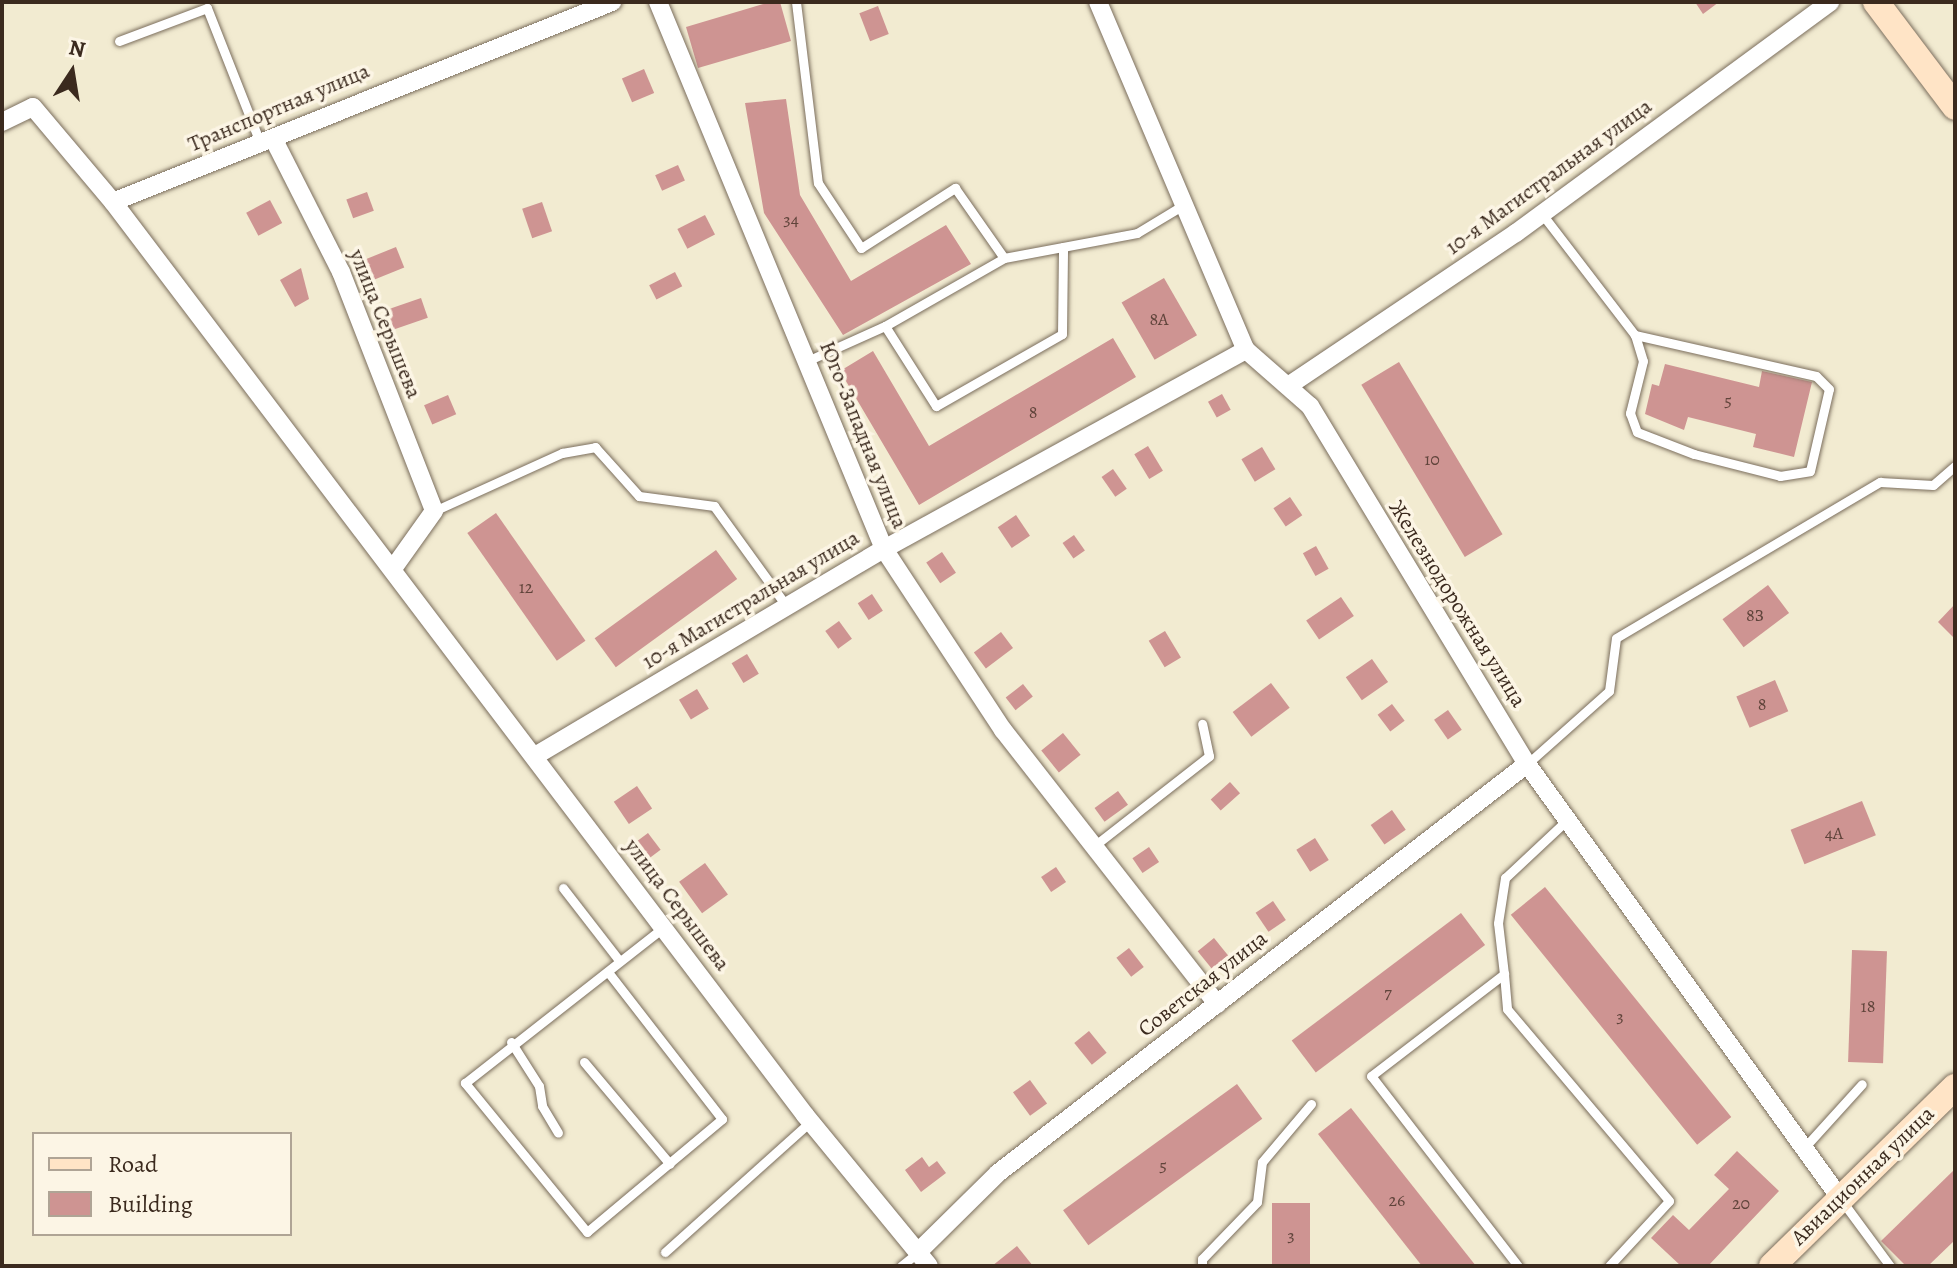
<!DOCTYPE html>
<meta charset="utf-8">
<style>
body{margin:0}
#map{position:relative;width:1957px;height:1268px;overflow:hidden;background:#f2ebd1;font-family:Alegreya,serif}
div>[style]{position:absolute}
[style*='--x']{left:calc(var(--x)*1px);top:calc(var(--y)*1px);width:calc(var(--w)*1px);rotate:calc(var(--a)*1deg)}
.building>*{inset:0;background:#ce9492;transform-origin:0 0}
.roads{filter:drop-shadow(0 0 2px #7b6e5d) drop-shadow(0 0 2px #7b6e5d)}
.lane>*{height:9px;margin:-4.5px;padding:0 4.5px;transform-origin:4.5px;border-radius:4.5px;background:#fff}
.street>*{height:18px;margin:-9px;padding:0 9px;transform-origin:9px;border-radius:9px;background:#fff}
.secondary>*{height:26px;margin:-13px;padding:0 13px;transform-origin:13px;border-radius:13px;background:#ffe4c6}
span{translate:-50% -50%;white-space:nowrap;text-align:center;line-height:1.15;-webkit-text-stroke:7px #fcf5e5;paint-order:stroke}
.number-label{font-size:18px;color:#60443b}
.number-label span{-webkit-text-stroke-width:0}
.street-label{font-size:22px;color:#3b2a1e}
.frame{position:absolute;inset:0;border:4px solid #3b2a1e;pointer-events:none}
.legend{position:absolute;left:32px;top:1132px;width:260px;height:104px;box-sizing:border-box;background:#fcf5e5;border:2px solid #afa495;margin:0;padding:10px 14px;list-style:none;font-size:24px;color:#3b2a1e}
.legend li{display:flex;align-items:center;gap:16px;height:40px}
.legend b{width:40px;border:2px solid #afa495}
.north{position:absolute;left:32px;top:32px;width:80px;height:80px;-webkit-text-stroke:6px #fcf5e5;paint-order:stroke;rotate:12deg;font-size:22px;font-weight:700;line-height:32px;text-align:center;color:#3b2a1e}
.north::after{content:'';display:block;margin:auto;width:28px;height:36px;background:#3b2a1e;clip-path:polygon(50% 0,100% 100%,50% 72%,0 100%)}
</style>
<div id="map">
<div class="building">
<i style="clip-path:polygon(770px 2px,780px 2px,791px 41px,698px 68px,686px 27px)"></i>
<i style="clip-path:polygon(1695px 2px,1719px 2px,1703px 14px)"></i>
<i style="left:878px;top:6px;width:30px;height:20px;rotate:69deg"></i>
<i style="left:644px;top:69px;width:26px;height:24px;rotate:67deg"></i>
<i style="clip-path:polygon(786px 99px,800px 195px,851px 281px,946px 225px,971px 264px,843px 335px,764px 213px,745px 103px)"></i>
<i style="left:678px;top:165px;width:17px;height:25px;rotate:66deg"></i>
<i style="left:367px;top:192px;width:20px;height:22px;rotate:70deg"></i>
<i style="left:270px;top:200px;width:26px;height:27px;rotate:62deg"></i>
<i style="left:542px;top:202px;width:31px;height:21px;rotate:71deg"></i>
<i style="left:705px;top:215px;width:22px;height:31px;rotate:63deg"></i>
<i style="left:396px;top:247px;width:22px;height:36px;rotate:68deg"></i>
<i style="clip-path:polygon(301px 268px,309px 299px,295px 307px,280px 280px)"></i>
<i style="left:675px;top:272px;width:16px;height:29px;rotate:63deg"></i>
<i style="left:1164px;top:278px;width:66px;height:49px;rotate:60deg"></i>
<i style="left:421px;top:298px;width:21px;height:36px;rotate:71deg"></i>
<i style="clip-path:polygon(1113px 338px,1136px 377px,919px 505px,840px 371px,873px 351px,929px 446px)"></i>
<i style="left:1399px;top:362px;width:201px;height:44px;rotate:59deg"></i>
<i style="clip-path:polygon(1665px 364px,1759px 387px,1762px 371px,1812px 382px,1794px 457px,1753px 447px,1756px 434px,1688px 417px,1684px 430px,1645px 414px,1652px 384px,1659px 386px)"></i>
<i style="left:1222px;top:394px;width:18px;height:16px;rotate:61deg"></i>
<i style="left:448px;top:395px;width:21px;height:26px;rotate:67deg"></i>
<i style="left:1148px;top:446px;width:29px;height:16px;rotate:59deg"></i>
<i style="left:1262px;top:447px;width:26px;height:24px;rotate:59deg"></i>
<i style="left:1113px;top:469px;width:24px;height:14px;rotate:55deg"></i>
<i style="left:1290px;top:497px;width:22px;height:20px;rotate:56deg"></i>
<i style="left:496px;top:513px;width:156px;height:35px;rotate:55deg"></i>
<i style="left:1016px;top:515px;width:25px;height:22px;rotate:56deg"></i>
<i style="left:1074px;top:535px;width:19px;height:14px;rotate:55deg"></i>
<i style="left:1316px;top:546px;width:26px;height:15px;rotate:61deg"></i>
<i style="left:716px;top:550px;width:36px;height:150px;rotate:54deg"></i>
<i style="left:942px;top:552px;width:25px;height:19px;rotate:56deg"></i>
<i style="left:1768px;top:585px;width:35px;height:57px;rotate:53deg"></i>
<i style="left:872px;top:594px;width:20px;height:17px;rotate:57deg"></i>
<i style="left:1341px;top:597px;width:23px;height:42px;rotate:56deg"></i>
<i style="clip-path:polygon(1955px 604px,1955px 639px,1938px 622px)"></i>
<i style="left:839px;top:621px;width:22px;height:17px;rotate:54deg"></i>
<i style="left:1165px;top:631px;width:31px;height:19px;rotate:59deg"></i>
<i style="left:1001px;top:632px;width:20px;height:34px;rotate:53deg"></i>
<i style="left:747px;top:654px;width:23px;height:18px;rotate:59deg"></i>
<i style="left:1372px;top:659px;width:28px;height:32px;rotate:55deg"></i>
<i style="left:1775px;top:680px;width:34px;height:42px;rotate:67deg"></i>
<i style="left:1271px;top:683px;width:31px;height:48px;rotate:53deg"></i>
<i style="left:1023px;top:684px;width:16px;height:22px;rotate:52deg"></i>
<i style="left:697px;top:689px;width:23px;height:21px;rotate:59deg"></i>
<i style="left:1392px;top:704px;width:21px;height:18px;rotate:53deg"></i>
<i style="left:1448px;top:710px;width:24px;height:17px;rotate:55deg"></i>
<i style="left:1063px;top:733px;width:28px;height:28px;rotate:51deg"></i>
<i style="left:1230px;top:782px;width:15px;height:26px;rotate:48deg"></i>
<i style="left:637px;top:786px;width:27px;height:28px;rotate:56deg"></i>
<i style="left:1118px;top:791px;width:17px;height:29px;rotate:54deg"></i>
<i style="left:1862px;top:801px;width:37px;height:77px;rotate:68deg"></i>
<i style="left:1392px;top:810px;width:24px;height:26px;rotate:55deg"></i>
<i style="left:648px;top:833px;width:21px;height:13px;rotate:53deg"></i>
<i style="left:1315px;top:838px;width:26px;height:22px;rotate:58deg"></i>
<i style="left:1149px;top:847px;width:18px;height:20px;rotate:56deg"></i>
<i style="left:705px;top:863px;width:39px;height:32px;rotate:54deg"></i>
<i style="left:1056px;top:867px;width:18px;height:18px;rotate:56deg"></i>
<i style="left:1545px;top:887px;width:296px;height:44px;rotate:51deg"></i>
<i style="left:1273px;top:901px;width:23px;height:21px;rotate:56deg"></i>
<i style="left:1461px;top:913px;width:40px;height:212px;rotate:53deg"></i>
<i style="left:1214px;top:938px;width:26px;height:21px;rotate:51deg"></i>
<i style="left:1129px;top:948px;width:24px;height:16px;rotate:52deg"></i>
<i style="left:1852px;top:950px;width:35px;height:112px;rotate:2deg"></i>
<i style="left:1089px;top:1031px;width:28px;height:19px;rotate:51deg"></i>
<i style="left:1030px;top:1080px;width:29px;height:21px;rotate:54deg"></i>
<i style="left:1237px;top:1084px;width:43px;height:215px;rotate:54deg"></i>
<i style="clip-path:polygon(1351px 1108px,1476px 1266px,1422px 1266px,1318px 1134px)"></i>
<i style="clip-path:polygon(1737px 1151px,1779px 1191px,1708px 1266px,1681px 1266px,1651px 1238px,1673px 1215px,1689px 1230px,1729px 1189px,1714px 1175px)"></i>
<i style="clip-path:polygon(922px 1157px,929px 1167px,937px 1161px,946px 1173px,921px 1192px,905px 1170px)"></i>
<i style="clip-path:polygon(1955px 1169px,1955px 1240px,1928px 1266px,1906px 1266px,1881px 1241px)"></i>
<i style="left:1272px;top:1203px;width:38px;height:63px"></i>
<i style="clip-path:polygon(1017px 1246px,1033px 1266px,992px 1266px)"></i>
</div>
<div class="roads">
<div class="lane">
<i style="--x:796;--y:2;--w:182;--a:83.1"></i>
<i style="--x:818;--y:183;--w:78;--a:56.5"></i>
<i style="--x:861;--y:248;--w:112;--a:-32.6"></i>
<i style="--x:955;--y:188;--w:85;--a:55"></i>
<i style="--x:119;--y:41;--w:94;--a:-20.6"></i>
<i style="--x:207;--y:8;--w:147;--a:68.5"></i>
<i style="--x:1542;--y:214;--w:153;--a:52.5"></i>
<i style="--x:1635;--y:335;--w:27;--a:73"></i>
<i style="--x:1643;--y:361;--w:54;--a:104"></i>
<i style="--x:1630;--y:413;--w:20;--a:70"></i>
<i style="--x:1637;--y:432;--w:61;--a:21.1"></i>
<i style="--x:1694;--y:454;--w:89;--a:14.3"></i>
<i style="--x:1780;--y:476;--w:30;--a:-9"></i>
<i style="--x:1810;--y:471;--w:84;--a:-77"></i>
<i style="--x:1829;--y:389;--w:18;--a:-135"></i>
<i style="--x:1816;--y:376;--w:186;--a:-167.2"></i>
<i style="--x:885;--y:326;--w:95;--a:57.5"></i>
<i style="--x:936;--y:406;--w:145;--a:-29.7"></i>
<i style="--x:1062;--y:334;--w:87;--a:-89.3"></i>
<i style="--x:807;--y:361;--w:85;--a:-24.2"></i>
<i style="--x:885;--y:326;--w:137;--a:-29.7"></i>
<i style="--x:1004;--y:258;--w:135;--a:-10.6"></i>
<i style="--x:1137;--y:233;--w:52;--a:-31"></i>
<i style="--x:434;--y:511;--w:141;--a:-24.4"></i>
<i style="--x:562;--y:453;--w:34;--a:-10"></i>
<i style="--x:595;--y:447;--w:66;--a:48.1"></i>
<i style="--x:639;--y:496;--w:76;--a:7.6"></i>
<i style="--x:714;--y:506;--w:125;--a:54.1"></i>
<i style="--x:1527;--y:764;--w:110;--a:-41.7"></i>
<i style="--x:1609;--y:691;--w:53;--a:-82.5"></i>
<i style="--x:1616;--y:638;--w:307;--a:-30.6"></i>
<i style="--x:1880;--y:482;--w:53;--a:3.2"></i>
<i style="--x:1933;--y:485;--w:29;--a:-41"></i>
<i style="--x:1094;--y:846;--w:146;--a:-38"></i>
<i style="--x:1209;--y:756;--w:33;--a:-102"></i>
<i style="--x:563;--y:888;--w:90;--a:52.2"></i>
<i style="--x:608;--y:972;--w:186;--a:52.2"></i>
<i style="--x:722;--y:1119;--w:176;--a:140.1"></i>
<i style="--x:587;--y:1232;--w:193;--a:-129.3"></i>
<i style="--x:465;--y:1083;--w:253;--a:-38.1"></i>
<i style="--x:1504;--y:974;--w:35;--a:85"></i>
<i style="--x:1507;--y:1009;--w:251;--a:49.8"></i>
<i style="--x:1669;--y:1201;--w:88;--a:132.7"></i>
<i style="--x:511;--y:1042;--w:52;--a:57.5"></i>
<i style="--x:539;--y:1086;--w:20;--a:81"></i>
<i style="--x:542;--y:1106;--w:31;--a:59"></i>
<i style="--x:584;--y:1062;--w:133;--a:49.9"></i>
<i style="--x:1804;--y:1148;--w:86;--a:-47.8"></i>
<i style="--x:1842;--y:1201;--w:81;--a:53.6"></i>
<i style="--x:665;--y:1252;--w:196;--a:-41.9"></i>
<i style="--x:901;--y:1266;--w:22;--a:-39"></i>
<i style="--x:1202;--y:1266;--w:7;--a:-90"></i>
<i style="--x:1202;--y:1259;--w:79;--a:-46"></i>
<i style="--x:1257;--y:1202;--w:40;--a:-82.9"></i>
<i style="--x:1262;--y:1162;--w:76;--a:-49.8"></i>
<i style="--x:1518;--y:1266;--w:240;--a:-127.7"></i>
<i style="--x:1371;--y:1076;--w:168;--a:-37.5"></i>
<i style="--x:1504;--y:974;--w:51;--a:-96.7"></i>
<i style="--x:1498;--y:923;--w:46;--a:-81.2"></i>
<i style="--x:1505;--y:878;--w:83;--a:-43.1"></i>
</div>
<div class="street">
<i style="--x:658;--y:2;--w:592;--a:67.55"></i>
<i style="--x:884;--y:549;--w:217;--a:56.7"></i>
<i style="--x:1003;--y:730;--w:348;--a:52"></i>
<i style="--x:1098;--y:2;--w:378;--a:67"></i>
<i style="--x:1246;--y:350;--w:85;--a:41.2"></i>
<i style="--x:1310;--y:406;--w:419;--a:58.8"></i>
<i style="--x:1527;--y:764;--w:535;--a:54.2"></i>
<i style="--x:2;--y:122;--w:34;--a:-26"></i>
<i style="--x:33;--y:107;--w:124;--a:49.9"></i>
<i style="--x:113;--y:202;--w:1146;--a:52.84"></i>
<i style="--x:805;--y:1115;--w:195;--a:50.6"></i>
<i style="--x:274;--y:140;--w:148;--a:63.1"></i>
<i style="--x:341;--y:272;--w:256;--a:68.7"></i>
<i style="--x:434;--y:511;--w:69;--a:125.5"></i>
<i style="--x:113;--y:202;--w:538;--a:-21.84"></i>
<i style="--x:1291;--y:384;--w:271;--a:-33.9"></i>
<i style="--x:1516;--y:233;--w:390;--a:-36.3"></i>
<i style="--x:535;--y:756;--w:406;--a:-30.7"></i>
<i style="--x:884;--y:549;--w:413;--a:-28.8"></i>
<i style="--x:918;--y:1252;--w:112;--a:-44.6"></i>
<i style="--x:998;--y:1173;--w:669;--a:-37.71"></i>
</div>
<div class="secondary">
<i style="--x:1876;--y:2;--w:131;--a:53"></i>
<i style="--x:1772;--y:1266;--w:256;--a:-44.4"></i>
</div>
</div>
<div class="number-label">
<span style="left:791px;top:219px">34</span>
<span style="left:1159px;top:319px">8А</span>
<span style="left:1728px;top:400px">5</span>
<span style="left:1033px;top:412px">8</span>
<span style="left:1432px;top:459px">10</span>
<span style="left:526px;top:587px">12</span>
<span style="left:1755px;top:615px">8З</span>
<span style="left:1762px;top:704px">8</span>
<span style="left:1834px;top:833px">4А</span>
<span style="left:1388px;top:992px">7</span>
<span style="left:1868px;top:1006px">18</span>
<span style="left:1620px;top:1016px">3</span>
<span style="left:1163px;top:1165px">5</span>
<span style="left:1397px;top:1200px">26</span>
<span style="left:1741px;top:1203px">20</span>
<span style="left:1291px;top:1235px">3</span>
</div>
<div class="street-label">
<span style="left:279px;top:108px;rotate:-23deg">Транспортная улица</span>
<span style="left:1549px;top:177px;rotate:-36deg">10-я Магистральная улица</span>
<span style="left:385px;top:324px;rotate:68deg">улица Серышева</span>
<span style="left:863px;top:435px;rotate:68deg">Юго-Западная улица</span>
<span style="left:751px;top:600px;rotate:-31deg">10-я Магистральная улица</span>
<span style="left:1457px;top:604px;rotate:58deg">Железнодорожная улица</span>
<span style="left:677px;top:905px;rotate:53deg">улица Серышева</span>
<span style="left:1203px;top:984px;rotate:-38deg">Советская улица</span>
<span style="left:1863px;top:1176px;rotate:-44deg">Авиационная улица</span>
</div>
<div class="frame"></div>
<ul class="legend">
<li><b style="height:10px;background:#ffe4c6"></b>Road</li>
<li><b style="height:22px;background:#ce9492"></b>Building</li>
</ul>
<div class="north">N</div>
</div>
